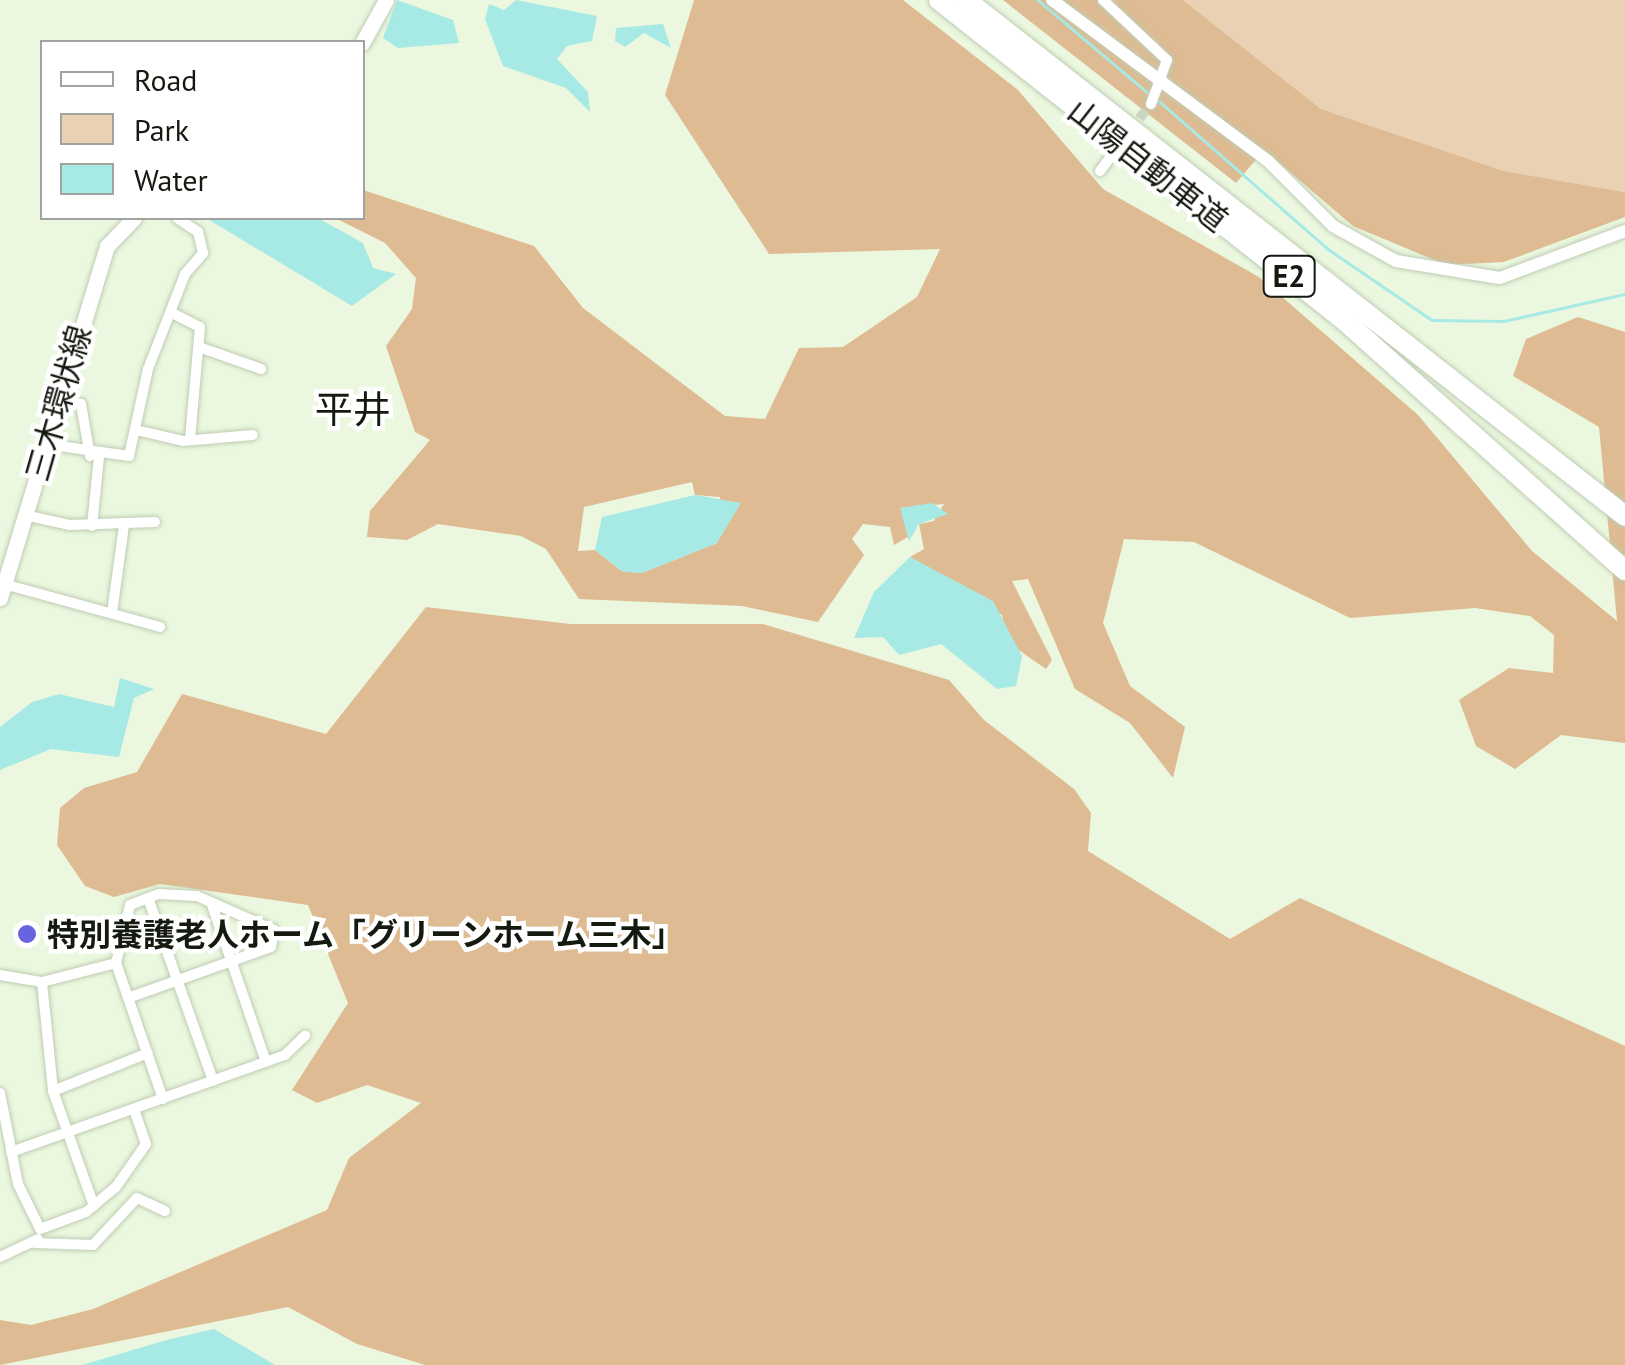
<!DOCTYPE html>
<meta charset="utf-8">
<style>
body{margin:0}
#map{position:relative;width:1625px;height:1365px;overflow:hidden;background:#ebf8df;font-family:"PT Sans","Noto Sans JP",sans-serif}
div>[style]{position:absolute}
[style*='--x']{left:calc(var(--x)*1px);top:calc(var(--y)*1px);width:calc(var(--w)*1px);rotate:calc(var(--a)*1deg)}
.green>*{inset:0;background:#ead1b4}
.forest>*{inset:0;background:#debb92}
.water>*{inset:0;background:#a7eae5}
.stream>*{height:2.5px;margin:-1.25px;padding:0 1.25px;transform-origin:1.25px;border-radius:1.25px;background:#a7eae5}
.minor-tunnel>*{height:10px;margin-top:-5px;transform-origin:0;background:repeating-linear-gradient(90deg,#cbd7c0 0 10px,transparent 0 15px)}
.roads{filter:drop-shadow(0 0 2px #bfccb4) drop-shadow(0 0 2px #bfccb4)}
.minor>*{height:10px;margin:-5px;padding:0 5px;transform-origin:5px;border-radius:5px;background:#fff}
.tertiary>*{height:12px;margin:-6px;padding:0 6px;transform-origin:6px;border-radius:6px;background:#fff}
.secondary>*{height:15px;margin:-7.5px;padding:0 7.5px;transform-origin:7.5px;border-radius:7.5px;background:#fff}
.motorway>*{height:20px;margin:-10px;padding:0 10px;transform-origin:10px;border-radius:10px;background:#fff}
.dots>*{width:28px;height:28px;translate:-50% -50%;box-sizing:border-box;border:5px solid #fff;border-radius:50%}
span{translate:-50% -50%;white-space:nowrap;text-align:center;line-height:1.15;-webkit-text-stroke:9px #fff;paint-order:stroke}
.shield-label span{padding:2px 8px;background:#fff;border:2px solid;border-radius:8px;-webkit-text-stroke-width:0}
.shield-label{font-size:30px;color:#151a11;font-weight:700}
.street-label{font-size:32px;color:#151a11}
.poi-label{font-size:32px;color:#151a11;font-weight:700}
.left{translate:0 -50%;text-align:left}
.quarter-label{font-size:38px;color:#151a11}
.legend{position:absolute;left:40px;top:40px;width:325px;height:180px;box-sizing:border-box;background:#fff;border:2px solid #a1a3a0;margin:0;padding:12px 18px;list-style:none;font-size:30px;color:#151a11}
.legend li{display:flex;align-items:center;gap:20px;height:50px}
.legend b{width:50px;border:2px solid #a1a3a0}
</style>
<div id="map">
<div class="green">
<i style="clip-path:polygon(1183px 0,1625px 0,1625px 192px,1504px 171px,1321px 109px)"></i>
</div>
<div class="forest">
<i style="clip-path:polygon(evenodd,694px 0,903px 0,1018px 90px,1103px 189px,1259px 277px,1418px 415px,1532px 551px,1617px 621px,1599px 427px,1513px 376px,1526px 339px,1578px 317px,1625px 332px,1625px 743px,1561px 735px,1515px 769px,1476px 746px,1459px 700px,1509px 668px,1553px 673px,1554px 635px,1530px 616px,1475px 608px,1350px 618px,1194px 542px,1124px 539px,1103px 623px,1130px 686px,1185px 727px,1173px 778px,1130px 723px,1075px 689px,1028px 579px,1012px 581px,1052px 660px,1046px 669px,1007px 642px,1002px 615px,910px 557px,924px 549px,919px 524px,934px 521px,944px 504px,901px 508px,908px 537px,894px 545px,890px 527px,863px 524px,852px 539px,864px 555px,818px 622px,742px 606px,579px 599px,546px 549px,521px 536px,438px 524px,407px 540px,367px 537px,370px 511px,430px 440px,415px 432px,386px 346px,412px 309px,416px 278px,385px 243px,335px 218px,362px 218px,363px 190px,534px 246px,583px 308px,725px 416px,765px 419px,799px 348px,843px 347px,917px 297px,940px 249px,769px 254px,665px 95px,694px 0,692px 482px,695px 495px,720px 497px,717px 543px,642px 573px,620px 570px,595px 550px,578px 551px,584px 507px,692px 482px)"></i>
<i style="clip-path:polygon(1003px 0,1183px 0,1321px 109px,1504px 171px,1625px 192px,1625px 217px,1504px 262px,1446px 265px,1353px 226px,1264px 150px,1236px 183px)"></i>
<i style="clip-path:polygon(426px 607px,570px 624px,763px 624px,949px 680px,984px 720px,1074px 789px,1091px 813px,1088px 851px,1230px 939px,1300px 898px,1625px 1046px,1625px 1365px,425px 1365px,357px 1344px,288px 1307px,0 1365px,0 1320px,31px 1325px,93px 1309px,327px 1210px,349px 1158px,421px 1103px,367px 1085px,317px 1103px,292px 1090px,348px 1003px,308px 905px,160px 884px,114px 897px,85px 886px,57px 845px,60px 808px,84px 788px,137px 772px,182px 694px,326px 734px)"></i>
</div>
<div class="water">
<i style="clip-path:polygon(397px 0,453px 20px,459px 43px,398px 48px,383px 38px)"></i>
<i style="clip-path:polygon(516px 0,597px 16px,592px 41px,567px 46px,557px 59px,588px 92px,590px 112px,566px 88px,503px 66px,485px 19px,489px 4px,504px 10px)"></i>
<i style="clip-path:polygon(663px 24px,671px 48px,644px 33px,625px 47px,615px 41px,616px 28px)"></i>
<i style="clip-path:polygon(206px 218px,318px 218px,363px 243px,373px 268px,396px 274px,352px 306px)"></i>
<i style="clip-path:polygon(695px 495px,741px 503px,717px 543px,642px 573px,623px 572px,595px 550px,602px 517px)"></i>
<i style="clip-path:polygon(932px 503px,948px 514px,919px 524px,909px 541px,900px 508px)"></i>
<i style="clip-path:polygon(910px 557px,993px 601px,1022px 656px,1016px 686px,997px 689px,941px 644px,899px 655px,883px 637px,854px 638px,874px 592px)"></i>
<i style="clip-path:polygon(120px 678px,154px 689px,134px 698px,119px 757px,51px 749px,0 770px,0 727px,32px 702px,59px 694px,114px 707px)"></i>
<i style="clip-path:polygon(214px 1329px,275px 1365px,82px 1365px,170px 1339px)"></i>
</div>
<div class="stream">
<i style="--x:1038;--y:0;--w:144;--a:40.2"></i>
<i style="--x:1159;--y:101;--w:225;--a:41.2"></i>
<i style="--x:1328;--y:249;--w:126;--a:34.3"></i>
<i style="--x:1432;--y:320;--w:72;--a:0.8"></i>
<i style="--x:1504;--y:321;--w:124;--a:-12.6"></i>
</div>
<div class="minor-tunnel">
<i style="--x:1130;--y:130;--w:33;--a:-51"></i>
</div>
<div class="roads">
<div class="minor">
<i style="--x:1103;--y:0;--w:88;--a:43.2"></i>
<i style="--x:1167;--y:60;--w:47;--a:110"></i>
<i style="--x:1100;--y:171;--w:15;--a:-53"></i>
<i style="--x:172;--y:313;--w:31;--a:27"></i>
<i style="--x:200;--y:327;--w:111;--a:95.1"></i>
<i style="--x:199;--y:347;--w:66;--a:19.5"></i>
<i style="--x:57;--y:403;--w:24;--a:2"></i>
<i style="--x:81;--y:404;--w:53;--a:80.2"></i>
<i style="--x:136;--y:430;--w:48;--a:13.2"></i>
<i style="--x:183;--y:441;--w:70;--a:-4.9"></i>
<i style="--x:45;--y:444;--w:85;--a:8.1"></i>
<i style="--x:129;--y:456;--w:89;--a:-77.7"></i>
<i style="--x:148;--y:369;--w:102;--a:-68.7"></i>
<i style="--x:185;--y:274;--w:28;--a:-49"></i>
<i style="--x:203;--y:253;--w:22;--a:-103"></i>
<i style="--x:198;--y:232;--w:25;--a:-146"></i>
<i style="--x:25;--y:515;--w:45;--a:12.8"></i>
<i style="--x:69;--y:525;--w:86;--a:-2"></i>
<i style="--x:92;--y:526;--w:69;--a:-84.2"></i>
<i style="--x:4;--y:584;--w:162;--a:15.4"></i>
<i style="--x:112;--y:613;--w:89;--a:-82.2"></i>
<i style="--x:148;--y:898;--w:194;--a:70.4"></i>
<i style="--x:211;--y:902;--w:169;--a:71"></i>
<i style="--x:116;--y:963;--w:144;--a:70.9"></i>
<i style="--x:0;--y:975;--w:43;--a:9.5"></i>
<i style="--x:42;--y:982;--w:76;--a:-14.4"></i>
<i style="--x:116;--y:963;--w:60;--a:-76.4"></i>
<i style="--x:130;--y:905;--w:31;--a:-21"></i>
<i style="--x:159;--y:894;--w:38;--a:3"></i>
<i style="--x:197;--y:896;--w:84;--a:23.8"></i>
<i style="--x:274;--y:930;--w:17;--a:100"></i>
<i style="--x:271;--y:947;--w:152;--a:160.4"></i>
<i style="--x:42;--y:982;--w:110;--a:84.2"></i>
<i style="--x:53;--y:1091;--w:122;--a:70.4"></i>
<i style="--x:53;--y:1091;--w:102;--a:-21.8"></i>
<i style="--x:0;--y:1093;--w:93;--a:78.8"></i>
<i style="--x:18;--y:1184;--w:50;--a:63.9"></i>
<i style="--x:40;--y:1229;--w:49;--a:-20.3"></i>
<i style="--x:86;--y:1212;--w:39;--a:-40"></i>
<i style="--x:116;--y:1187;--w:52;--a:-55.1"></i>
<i style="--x:146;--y:1144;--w:37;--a:-109"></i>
<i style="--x:11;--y:1152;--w:291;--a:-19.5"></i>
<i style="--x:285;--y:1055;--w:28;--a:-44"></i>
<i style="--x:35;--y:1243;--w:58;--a:2"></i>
<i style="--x:93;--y:1245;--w:64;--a:-46.9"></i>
<i style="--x:137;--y:1198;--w:31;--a:25"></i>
<i style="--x:0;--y:1257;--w:42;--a:-25.3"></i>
</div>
<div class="tertiary">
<i style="--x:1052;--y:0;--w:269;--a:36.7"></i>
<i style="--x:1268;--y:161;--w:92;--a:45"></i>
<i style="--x:1333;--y:226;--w:72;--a:29.1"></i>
<i style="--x:1396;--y:261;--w:105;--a:9.3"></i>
<i style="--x:1500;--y:278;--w:134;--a:-20.6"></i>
</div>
<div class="secondary">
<i style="--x:362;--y:43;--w:49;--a:-60.8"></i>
<i style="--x:0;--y:598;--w:368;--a:-73.1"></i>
<i style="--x:107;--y:246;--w:39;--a:-46"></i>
</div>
<div class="motorway">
<i style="--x:939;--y:0;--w:516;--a:38.31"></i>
<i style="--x:1344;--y:320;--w:376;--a:41.7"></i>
<i style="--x:966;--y:0;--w:837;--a:38.06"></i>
</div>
</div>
<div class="dots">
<i style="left:27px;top:934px;background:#6864dd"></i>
</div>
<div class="shield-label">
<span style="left:1289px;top:276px">E2</span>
</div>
<div class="street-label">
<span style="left:1148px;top:165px;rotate:38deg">山陽自動車道</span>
<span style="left:58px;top:403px;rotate:-74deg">三木環状線</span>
</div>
<div class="poi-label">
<span class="left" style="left:47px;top:934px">特別養護老人ホーム「グリーンホーム三木」</span>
</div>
<div class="quarter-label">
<span style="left:353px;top:409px">平井</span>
</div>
<ul class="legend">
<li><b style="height:12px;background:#fff"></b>Road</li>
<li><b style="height:28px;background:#ead1b4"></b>Park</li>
<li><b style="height:28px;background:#a7eae5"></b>Water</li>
</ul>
</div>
